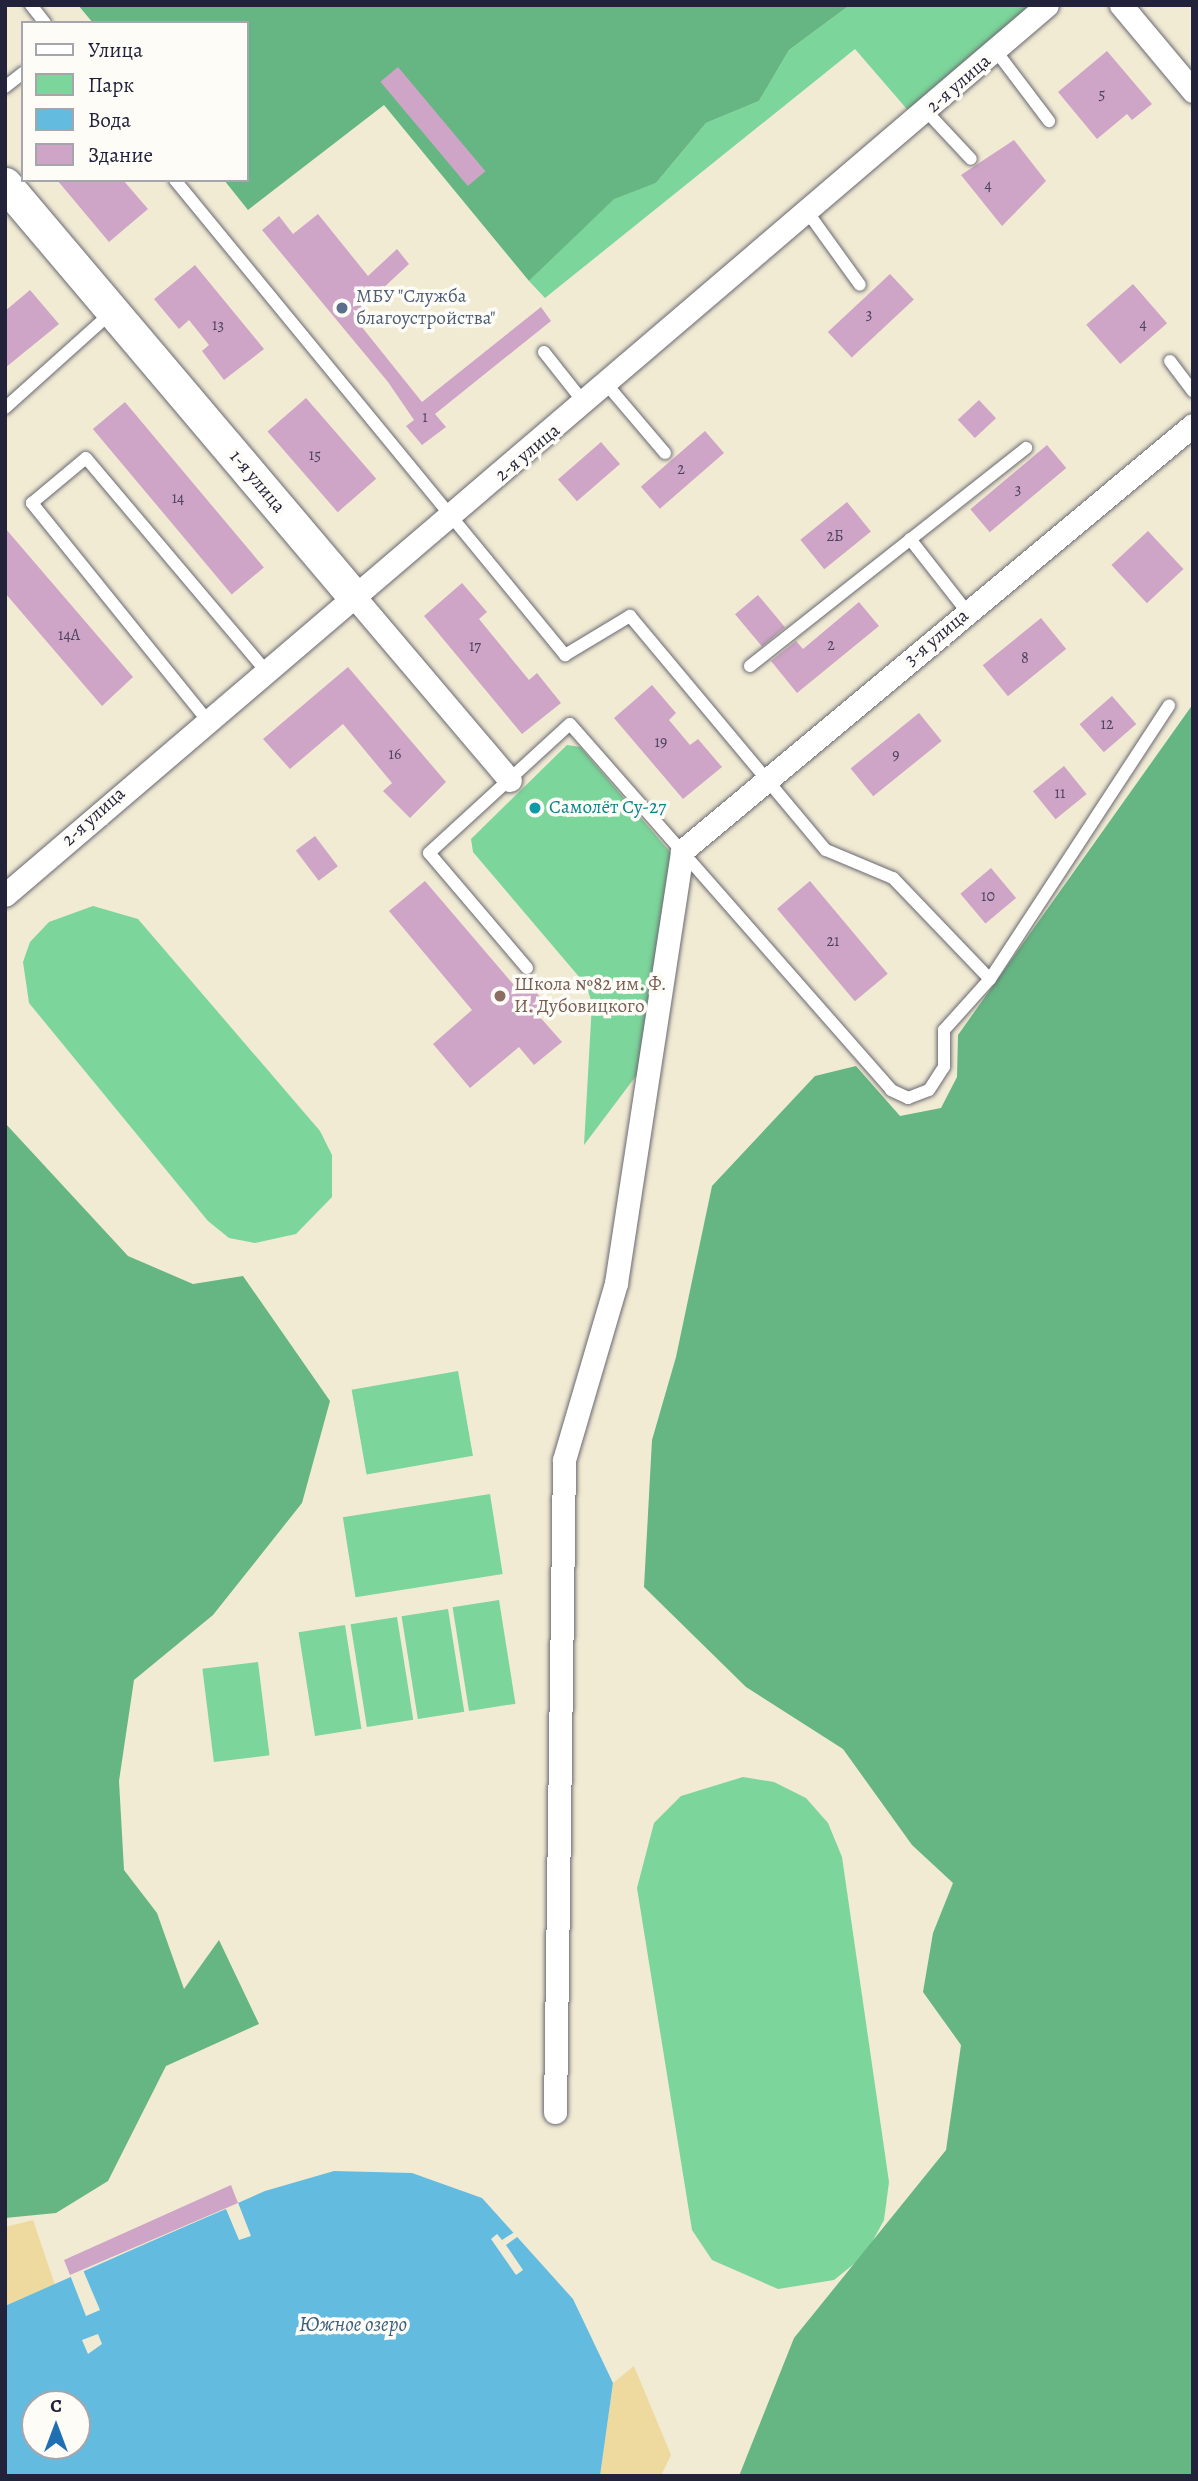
<!DOCTYPE html>
<meta charset="utf-8">
<style>
body{margin:0}
#map{position:relative;width:1198px;height:2481px;overflow:hidden;background:#f1ebd4;font-family:Alegreya,serif}
div>[style]{position:absolute}
[style*='--x']{left:calc(var(--x)*1px);top:calc(var(--y)*1px);width:calc(var(--w)*1px);rotate:calc(var(--a)*1deg)}
.green>*{inset:0;background:#7cd59a;transform-origin:0 0}
.forest>*{inset:0;background:#65b682}
.sand>*{inset:0;background:#eeda9e}
.water>*{inset:0;background:#64bbe0}
.pier>*{inset:0;background:#f1ebd4}
.building>*{inset:0;background:#cfa5c7;transform-origin:0 0}
.roads{filter:drop-shadow(0 0 2px #6a6871) drop-shadow(0 0 2px #6a6871)}
.lane>*{height:12px;margin:-6px;padding:0 6px;transform-origin:6px;border-radius:6px;background:#fff}
.street>*{height:23px;margin:-11.5px;padding:0 11.5px;transform-origin:11.5px;border-radius:11.5px;background:#fff}
.secondary>*{height:33px;margin:-16.5px;padding:0 16.5px;transform-origin:16.5px;border-radius:16.5px;background:#fff}
.dots>*{width:19px;height:19px;translate:-50% -50%;box-sizing:border-box;border:4px solid #fdfcf7;border-radius:50%}
span{translate:-50% -50%;white-space:nowrap;text-align:center;line-height:1.15;-webkit-text-stroke:7px #fdfcf7;paint-order:stroke}
.number-label{font-size:16px;color:#4d435e}
.number-label span{-webkit-text-stroke-width:0}
.street-label{font-size:19px;color:#22223b}
.service-label{font-size:19px;color:#4e5e75}
.left{translate:0 -50%;text-align:left}
.culture-label{font-size:19px;color:#0d838f}
.education-label{font-size:19px;color:#785e54}
.water-label{font-size:21px;color:#3c5f7d;font-style:italic}
.frame{position:absolute;inset:0;border:7px solid #22223b;pointer-events:none}
.legend{position:absolute;left:21px;top:21px;width:228px;height:161px;box-sizing:border-box;background:#fdfcf7;border:2px solid #a5a5ac;margin:0;padding:9px 12px;list-style:none;font-size:21px;color:#22223b}
.legend li{display:flex;align-items:center;gap:14px;height:35px}
.legend b{width:35px;border:2px solid #a5a5ac}
.north{position:absolute;left:21px;top:2390px;width:70px;height:70px;box-sizing:border-box;background:#fdfcf7;border:2px solid #a5a5ac;border-radius:50%;rotate:0deg;font-size:19px;font-weight:700;line-height:28px;text-align:center;color:#22223b}
.north::after{content:'';display:block;margin:auto;width:24px;height:32px;background:#1f6fb2;clip-path:polygon(50% 0,100% 100%,50% 72%,0 100%)}
</style>
<div id="map">
<div class="green">
<i style="clip-path:polygon(850px 5px,1046px 5px,912px 115px,855px 49px,545px 298px,529px 281px,614px 198px,656px 183px,706px 123px,759px 101px,789px 50px)"></i>
<i style="clip-path:polygon(567px 745px,580px 747px,671px 853px,639px 1072px,584px 1145px,592px 1003px,586px 985px,473px 852px,471px 839px)"></i>
<i style="clip-path:polygon(93px 906px,138px 919px,320px 1131px,332px 1155px,332px 1197px,296px 1234px,255px 1243px,229px 1238px,208px 1221px,29px 1003px,23px 962px,30px 942px,49px 922px)"></i>
<i style="left:458px;top:1371px;width:86px;height:108px;rotate:80deg"></i>
<i style="left:490px;top:1494px;width:81px;height:149px;rotate:81deg"></i>
<i style="left:499px;top:1600px;width:105px;height:47px;rotate:81deg"></i>
<i style="left:448px;top:1609px;width:104px;height:47px;rotate:81deg"></i>
<i style="left:397px;top:1617px;width:104px;height:47px;rotate:81deg"></i>
<i style="left:345px;top:1625px;width:105px;height:47px;rotate:81deg"></i>
<i style="left:258px;top:1662px;width:94px;height:56px;rotate:83deg"></i>
<i style="clip-path:polygon(743px 1777px,774px 1782px,806px 1798px,828px 1823px,842px 1857px,889px 2182px,884px 2220px,865px 2255px,834px 2280px,778px 2289px,712px 2260px,692px 2230px,637px 1888px,654px 1823px,681px 1796px)"></i>
</div>
<div class="forest">
<i style="clip-path:polygon(78px 5px,850px 5px,789px 50px,759px 101px,706px 123px,656px 183px,614px 199px,529px 281px,384px 105px,248px 210px,224px 180px,247px 180px,247px 23px,93px 23px)"></i>
<i style="clip-path:polygon(1193px 704px,1193px 2476px,739px 2476px,794px 2338px,946px 2150px,961px 2045px,923px 1992px,933px 1933px,953px 1883px,912px 1845px,843px 1749px,746px 1687px,644px 1587px,652px 1440px,676px 1357px,712px 1186px,815px 1076px,856px 1066px,900px 1116px,941px 1108px,957px 1077px,958px 1035px)"></i>
<i style="clip-path:polygon(5px 1123px,128px 1256px,193px 1284px,243px 1276px,330px 1401px,302px 1503px,213px 1615px,134px 1680px,119px 1781px,124px 1870px,157px 1913px,184px 1989px,219px 1940px,259px 2024px,166px 2066px,108px 2181px,56px 2213px,5px 2218px)"></i>
</div>
<div class="sand">
<i style="clip-path:polygon(33px 2220px,56px 2288px,5px 2306px,5px 2227px)"></i>
<i style="clip-path:polygon(634px 2366px,671px 2455px,661px 2476px,600px 2476px,613px 2383px)"></i>
</div>
<div class="water">
<i style="clip-path:polygon(evenodd,334px 2171px,412px 2173px,482px 2198px,573px 2299px,613px 2383px,600px 2476px,5px 2476px,5px 2306px,265px 2191px,334px 2171px,98px 2334px,102px 2344px,88px 2354px,82px 2340px,98px 2334px,334px 2171px,35px 2404px,77px 2404px,77px 2446px,35px 2446px,35px 2404px)"></i>
</div>
<div class="pier">
<i style="clip-path:polygon(237px 2200px,251px 2236px,239px 2240px,226px 2209px,83px 2270px,100px 2310px,86px 2316px,70px 2275px)"></i>
<i style="clip-path:polygon(516px 2231px,520px 2235px,506px 2245px,523px 2270px,516px 2275px,491px 2239px,497px 2234px,502px 2240px)"></i>
</div>
<div class="building">
<i style="clip-path:polygon(1107px 51px,1152px 104px,1132px 120px,1127px 114px,1097px 139px,1058px 92px)"></i>
<i style="left:398px;top:67px;width:136px;height:23px;rotate:50deg"></i>
<i style="clip-path:polygon(1014px 140px,1046px 181px,1002px 226px,961px 175px)"></i>
<i style="clip-path:polygon(57px 180px,123px 180px,148px 209px,109px 242px)"></i>
<i style="clip-path:polygon(318px 214px,368px 276px,397px 249px,409px 264px,353px 316px,422px 402px,541px 307px,551px 321px,435px 414px,446px 427px,422px 445px,406px 426px,414px 420px,388px 382px,262px 230px,279px 216px,293px 234px)"></i>
<i style="clip-path:polygon(195px 265px,264px 349px,224px 380px,202px 351px,209px 345px,189px 320px,179px 329px,154px 299px)"></i>
<i style="left:890px;top:274px;width:35px;height:85px;rotate:47deg"></i>
<i style="left:1133px;top:284px;width:52px;height:62px;rotate:49deg"></i>
<i style="clip-path:polygon(30px 290px,59px 324px,5px 368px,5px 311px)"></i>
<i style="left:306px;top:398px;width:107px;height:51px;rotate:49deg"></i>
<i style="left:979px;top:400px;width:25px;height:29px;rotate:47deg"></i>
<i style="left:125px;top:402px;width:216px;height:42px;rotate:50deg"></i>
<i style="left:705px;top:431px;width:29px;height:85px;rotate:49deg"></i>
<i style="left:601px;top:442px;width:29px;height:57px;rotate:49deg"></i>
<i style="left:1047px;top:445px;width:30px;height:100px;rotate:50deg"></i>
<i style="left:847px;top:502px;width:38px;height:60px;rotate:51deg"></i>
<i style="clip-path:polygon(5px 528px,133px 677px,102px 706px,5px 593px)"></i>
<i style="left:1148px;top:531px;width:52px;height:50px;rotate:47deg"></i>
<i style="clip-path:polygon(462px 583px,487px 612px,479px 619px,529px 680px,537px 673px,561px 703px,522px 734px,424px 616px)"></i>
<i style="left:758px;top:595px;width:42px;height:30px;rotate:50deg"></i>
<i style="clip-path:polygon(859px 602px,879px 626px,797px 693px,771px 661px,796px 641px,803px 649px)"></i>
<i style="left:1041px;top:618px;width:40px;height:75px;rotate:51deg"></i>
<i style="clip-path:polygon(348px 667px,446px 782px,410px 818px,383px 791px,392px 783px,343px 724px,290px 769px,263px 739px)"></i>
<i style="clip-path:polygon(652px 685px,676px 713px,669px 720px,690px 745px,698px 739px,722px 767px,683px 799px,614px 718px)"></i>
<i style="left:1112px;top:696px;width:37px;height:43px;rotate:49deg"></i>
<i style="left:919px;top:713px;width:36px;height:88px;rotate:51deg"></i>
<i style="left:1064px;top:766px;width:36px;height:40px;rotate:51deg"></i>
<i style="left:315px;top:836px;width:38px;height:24px;rotate:53deg"></i>
<i style="left:991px;top:868px;width:39px;height:40px;rotate:50deg"></i>
<i style="clip-path:polygon(425px 881px,513px 984px,523px 976px,549px 1008px,539px 1016px,562px 1042px,534px 1065px,519px 1047px,470px 1088px,433px 1044px,472px 1010px,389px 911px)"></i>
<i style="left:810px;top:881px;width:121px;height:43px;rotate:50deg"></i>
<i style="clip-path:polygon(231px 2185px,238px 2203px,70px 2275px,64px 2260px)"></i>
</div>
<div class="roads">
<div class="lane">
<i style="--x:31;--y:5;--w:23;--a:52"></i>
<i style="--x:996;--y:51;--w:88;--a:52.9"></i>
<i style="--x:5;--y:87;--w:23;--a:-38"></i>
<i style="--x:927;--y:112;--w:64;--a:46.9"></i>
<i style="--x:175;--y:180;--w:615;--a:50.61"></i>
<i style="--x:565;--y:655;--w:76;--a:-31"></i>
<i style="--x:630;--y:616;--w:305;--a:50.1"></i>
<i style="--x:826;--y:850;--w:73;--a:22.7"></i>
<i style="--x:893;--y:878;--w:140;--a:46.2"></i>
<i style="--x:809;--y:214;--w:87;--a:54.3"></i>
<i style="--x:544;--y:352;--w:66;--a:51.7"></i>
<i style="--x:1170;--y:361;--w:38;--a:53"></i>
<i style="--x:608;--y:386;--w:88;--a:49.6"></i>
<i style="--x:5;--y:408;--w:145;--a:-41.9"></i>
<i style="--x:910;--y:539;--w:94;--a:51.9"></i>
<i style="--x:750;--y:666;--w:352;--a:-38.3"></i>
<i style="--x:207;--y:720;--w:279;--a:-128.9"></i>
<i style="--x:32;--y:503;--w:70;--a:-39.8"></i>
<i style="--x:86;--y:458;--w:277;--a:49.8"></i>
<i style="--x:527;--y:968;--w:151;--a:-130.4"></i>
<i style="--x:429;--y:853;--w:191;--a:-42.5"></i>
<i style="--x:570;--y:724;--w:487;--a:48.7"></i>
<i style="--x:891;--y:1090;--w:19;--a:25"></i>
<i style="--x:908;--y:1098;--w:22;--a:-21"></i>
<i style="--x:929;--y:1090;--w:27;--a:-57"></i>
<i style="--x:944;--y:1067;--w:37;--a:-90"></i>
<i style="--x:944;--y:1030;--w:69;--a:-48"></i>
<i style="--x:990;--y:979;--w:327;--a:-56.8"></i>
</div>
<div class="street">
<i style="--x:1121;--y:5;--w:112;--a:50.1"></i>
<i style="--x:352;--y:594;--w:244;--a:49.7"></i>
<i style="--x:5;--y:895;--w:1370;--a:-40.5"></i>
<i style="--x:555;--y:2112;--w:652;--a:-89.21"></i>
<i style="--x:564;--y:1460;--w:184;--a:-73.6"></i>
<i style="--x:616;--y:1283;--w:437;--a:-81.3"></i>
<i style="--x:682;--y:851;--w:665;--a:-39.82"></i>
</div>
<div class="secondary">
<i style="--x:5;--y:184;--w:537;--a:49.76"></i>
</div>
</div>
<div class="dots">
<i style="left:342px;top:308px;background:#5c6f8a"></i>
<i style="left:535px;top:808px;background:#0f9aa8"></i>
<i style="left:500px;top:996px;background:#8d6e63"></i>
</div>
<div class="number-label">
<span style="left:1102px;top:94px">5</span>
<span style="left:988px;top:185px">4</span>
<span style="left:869px;top:314px">3</span>
<span style="left:1143px;top:324px">4</span>
<span style="left:218px;top:325px">13</span>
<span style="left:425px;top:417px">1</span>
<span style="left:315px;top:455px">15</span>
<span style="left:681px;top:469px">2</span>
<span style="left:1018px;top:489px">3</span>
<span style="left:178px;top:498px">14</span>
<span style="left:835px;top:536px">2Б</span>
<span style="left:69px;top:635px">14А</span>
<span style="left:831px;top:645px">2</span>
<span style="left:475px;top:646px">17</span>
<span style="left:1025px;top:658px">8</span>
<span style="left:1107px;top:724px">12</span>
<span style="left:661px;top:742px">19</span>
<span style="left:395px;top:754px">16</span>
<span style="left:896px;top:755px">9</span>
<span style="left:1060px;top:793px">11</span>
<span style="left:988px;top:896px">10</span>
<span style="left:833px;top:941px">21</span>
</div>
<div class="street-label">
<span style="left:959px;top:84px;rotate:-41deg">2-я улица</span>
<span style="left:528px;top:453px;rotate:-40deg">2-я улица</span>
<span style="left:257px;top:482px;rotate:50deg">1-я улица</span>
<span style="left:937px;top:638px;rotate:-40deg">3-я улица</span>
<span style="left:94px;top:817px;rotate:-42deg">2-я улица</span>
</div>
<div class="service-label">
<span class="left" style="left:356px;top:308px">МБУ "Служба<br>благоустройства"</span>
</div>
<div class="culture-label">
<span class="left" style="left:549px;top:808px">Самолёт Су-27</span>
</div>
<div class="education-label">
<span class="left" style="left:514px;top:996px">Школа №82 им. Ф.<br>И. Дубовицкого</span>
</div>
<div class="water-label">
<span style="left:353px;top:2324px">Южное озеро</span>
</div>
<div class="frame"></div>
<ul class="legend">
<li><b style="height:9px;background:#fff"></b>Улица</li>
<li><b style="height:19px;background:#7cd59a"></b>Парк</li>
<li><b style="height:19px;background:#64bbe0"></b>Вода</li>
<li><b style="height:19px;background:#cfa5c7"></b>Здание</li>
</ul>
<div class="north">С</div>
</div>
